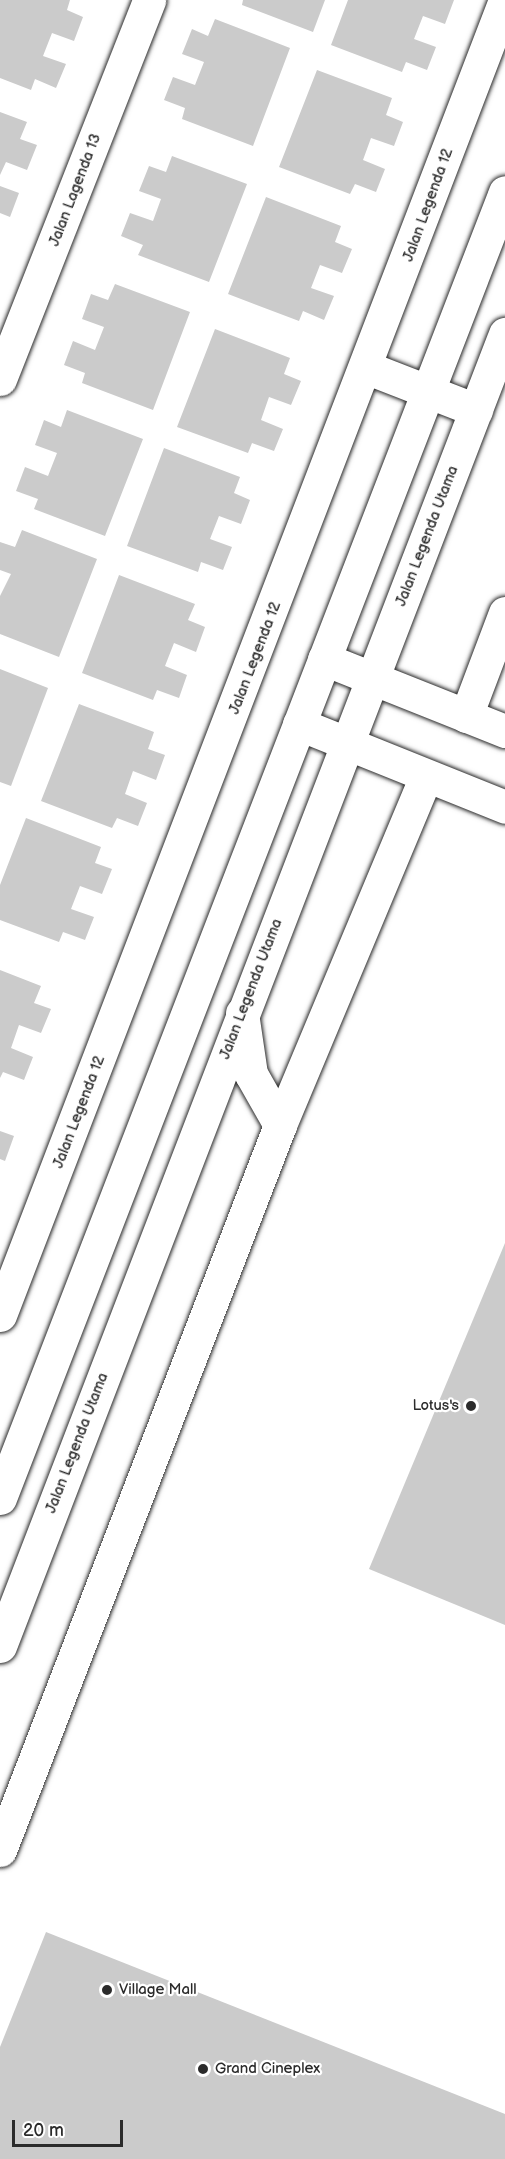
<!DOCTYPE html>
<style>
body{margin:0}
#map{position:relative;width:505px;height:2159px;overflow:hidden;background:#fff;font-family:"Balsamiq Sans",sans-serif}
div>[style]{position:absolute}
[style*='--x']{left:calc(var(--x)*1px);top:calc(var(--y)*1px);width:calc(var(--w)*1px);rotate:calc(var(--a)*1deg)}
.building>*{inset:0;background:#cbcbcb}
.roads{filter:drop-shadow(0 0 2px #2b2b2b) drop-shadow(0 0 2px #2b2b2b)}
.street>*{height:33px;margin:-16.5px;padding:0 16.5px;transform-origin:16.5px;border-radius:16.5px;background:#fff}
.secondary>*{height:33px;margin:-16.5px;padding:0 16.5px;transform-origin:16.5px;border-radius:16.5px;background:#fff}
.dots>*{width:16px;height:16px;translate:-50% -50%;box-sizing:border-box;border:3px solid #fff;border-radius:50%}
span{translate:-50% -50%;white-space:nowrap;text-align:center;line-height:1.15;-webkit-text-stroke:4.5px #fff;paint-order:stroke}
.street-label{font-size:15px;color:#2b2b2b}
.poi-label{font-size:15px;color:#2b2b2b}
.right{translate:-100% -50%;text-align:right}
.left{translate:0 -50%;text-align:left}
.scale{position:absolute;left:12px;top:2120px;width:111px;height:27px;box-sizing:border-box;border:3px solid #2b2b2b;border-top:0;padding-left:8px;font-size:18px;line-height:21px;white-space:nowrap;color:#2b2b2b;-webkit-text-stroke:4px #fff;paint-order:stroke}
</style>
<div id="map">
<div class="building">
<i style="clip-path:polygon(0 0,70px 0,67px 10px,83px 17px,74px 41px,52px 33px,43px 56px,66px 64px,56px 88px,35px 79px,31px 90px,0 78px)"></i>
<i style="clip-path:polygon(243px 0,325px 0,313px 32px,242px 5px)"></i>
<i style="clip-path:polygon(348px 0,454px 0,445px 24px,423px 16px,414px 39px,436px 47px,427px 70px,406px 62px,402px 72px,331px 45px)"></i>
<i style="clip-path:polygon(215px 19px,290px 48px,253px 146px,182px 119px,185px 108px,164px 100px,173px 77px,195px 85px,204px 62px,182px 54px,192px 29px,208px 36px)"></i>
<i style="clip-path:polygon(317px 70px,392px 98px,386px 115px,403px 122px,394px 146px,371px 138px,363px 160px,385px 169px,376px 192px,355px 184px,350px 194px,279px 167px)"></i>
<i style="clip-path:polygon(0 112px,27px 122px,20px 139px,37px 145px,27px 170px,6px 162px,0 175px)"></i>
<i style="clip-path:polygon(172px 156px,247px 184px,209px 282px,138px 255px,143px 245px,121px 236px,130px 213px,153px 221px,161px 199px,139px 191px,149px 166px,166px 172px)"></i>
<i style="clip-path:polygon(0 186px,19px 193px,10px 217px,0 213px)"></i>
<i style="clip-path:polygon(266px 197px,341px 226px,335px 242px,352px 249px,342px 273px,320px 265px,311px 288px,334px 296px,324px 320px,303px 311px,299px 321px,228px 294px)"></i>
<i style="clip-path:polygon(115px 284px,190px 312px,153px 410px,82px 383px,85px 373px,64px 365px,73px 341px,95px 350px,104px 327px,82px 319px,91px 294px,108px 300px)"></i>
<i style="clip-path:polygon(215px 329px,290px 358px,284px 374px,301px 381px,291px 405px,269px 397px,261px 420px,283px 429px,274px 451px,252px 443px,248px 453px,177px 427px)"></i>
<i style="clip-path:polygon(67px 410px,143px 439px,105px 536px,34px 509px,38px 499px,16px 491px,25px 467px,48px 476px,57px 453px,35px 445px,44px 420px,61px 427px)"></i>
<i style="clip-path:polygon(164px 448px,240px 477px,234px 493px,250px 500px,241px 524px,219px 516px,210px 539px,232px 547px,223px 570px,201px 562px,198px 572px,127px 546px)"></i>
<i style="clip-path:polygon(22px 530px,97px 559px,59px 657px,0 634px,0 596px,11px 574px,0 570px,0 542px,15px 547px)"></i>
<i style="clip-path:polygon(119px 575px,195px 604px,188px 620px,205px 627px,196px 652px,174px 643px,165px 666px,187px 675px,179px 698px,157px 690px,153px 700px,82px 673px)"></i>
<i style="clip-path:polygon(0 669px,48px 688px,11px 786px,0 782px)"></i>
<i style="clip-path:polygon(79px 704px,154px 732px,148px 749px,165px 755px,156px 780px,133px 771px,125px 794px,147px 803px,138px 826px,117px 818px,112px 828px,41px 801px)"></i>
<i style="clip-path:polygon(26px 818px,101px 847px,95px 863px,112px 869px,102px 894px,80px 886px,71px 909px,94px 917px,85px 940px,63px 932px,59px 942px,0 920px,0 885px)"></i>
<i style="clip-path:polygon(0 970px,41px 986px,34px 1003px,51px 1009px,41px 1033px,19px 1025px,11px 1048px,33px 1057px,24px 1080px,3px 1072px,0 1078px)"></i>
<i style="clip-path:polygon(0 1131px,14px 1136px,5px 1161px,0 1159px)"></i>
<i style="clip-path:polygon(505px 1243px,505px 1625px,369px 1569px)"></i>
<i style="clip-path:polygon(46px 1932px,505px 2114px,505px 2159px,0 2159px,0 2047px)"></i>
</div>
<div class="roads">
<div class="street">
<i style="--x:368;--y:368;--w:116;--a:21.3"></i>
<i style="--x:0;--y:379;--w:407;--a:-68.5"></i>
<i style="--x:324;--y:659;--w:195;--a:21.7"></i>
<i style="--x:466;--y:716;--w:110;--a:-69.3"></i>
<i style="--x:299;--y:724;--w:222;--a:21.9"></i>
<i style="--x:242;--y:1013;--w:62;--a:81.6"></i>
<i style="--x:251;--y:1074;--w:59;--a:60.4"></i>
<i style="--x:0;--y:1315;--w:1409;--a:-68.99"></i>
<i style="--x:0;--y:1850;--w:777;--a:-68.88"></i>
<i style="--x:280;--y:1125;--w:378;--a:-67.3"></i>
</div>
<div class="secondary">
<i style="--x:0;--y:1498;--w:1400;--a:-68.86"></i>
<i style="--x:0;--y:1646;--w:1406;--a:-68.95"></i>
</div>
</div>
<div class="dots">
<i style="left:471px;top:1406px;background:#2b2b2b"></i>
<i style="left:107px;top:1990px;background:#2b2b2b"></i>
<i style="left:203px;top:2069px;background:#2b2b2b"></i>
</div>
<div class="street-label">
<span style="left:75px;top:190px;rotate:-69deg">Jalan Lagenda 13</span>
<span style="left:428px;top:205px;rotate:-70deg">Jalan Legenda 12</span>
<span style="left:427px;top:536px;rotate:-69deg">Jalan Legenda Utama</span>
<span style="left:255px;top:658px;rotate:-69deg">Jalan Legenda 12</span>
<span style="left:251px;top:989px;rotate:-69deg">Jalan Legenda Utama</span>
<span style="left:79px;top:1112px;rotate:-69deg">Jalan Legenda 12</span>
<span style="left:77px;top:1443px;rotate:-69deg">Jalan Legenda Utama</span>
</div>
<div class="poi-label">
<span class="right" style="left:459px;top:1406px">Lotus's</span>
<span class="left" style="left:119px;top:1990px">Village Mall</span>
<span class="left" style="left:215px;top:2069px">Grand Cineplex</span>
</div>
<div class="scale">20 m</div>
</div>
